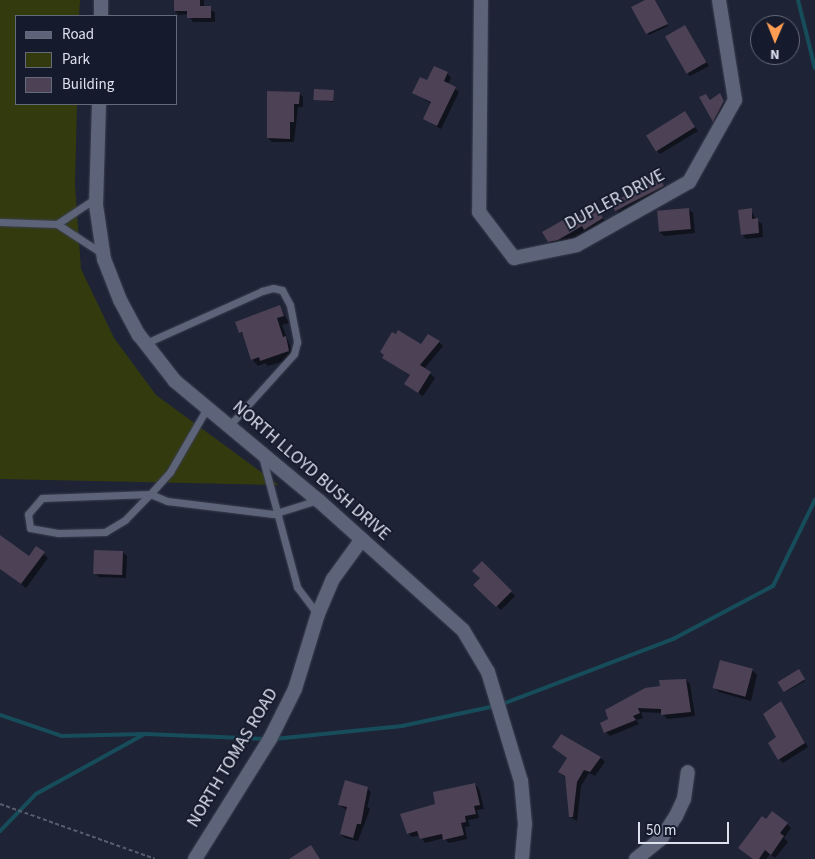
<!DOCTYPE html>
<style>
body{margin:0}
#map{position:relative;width:815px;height:859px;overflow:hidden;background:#1e2336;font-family:"Source Sans 3",sans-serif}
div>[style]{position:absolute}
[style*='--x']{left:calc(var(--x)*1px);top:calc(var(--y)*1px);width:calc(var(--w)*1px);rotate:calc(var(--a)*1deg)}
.green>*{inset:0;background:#333b0e}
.shadow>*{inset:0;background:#0007}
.stream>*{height:4px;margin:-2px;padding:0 2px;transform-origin:2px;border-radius:2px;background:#174d5a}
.building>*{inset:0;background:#4d4155;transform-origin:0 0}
.path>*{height:2px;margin-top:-1px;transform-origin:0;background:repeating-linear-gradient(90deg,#585d6e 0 4px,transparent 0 6.5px)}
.roads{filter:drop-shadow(0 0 1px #3b3f4f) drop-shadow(0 0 1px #3b3f4f)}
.service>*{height:7px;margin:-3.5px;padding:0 3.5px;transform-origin:3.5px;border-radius:3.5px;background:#5d647a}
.minor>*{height:14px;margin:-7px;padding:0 7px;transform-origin:7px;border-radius:7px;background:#5d647a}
.tertiary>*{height:14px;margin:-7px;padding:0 7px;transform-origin:7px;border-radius:7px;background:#5d647a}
span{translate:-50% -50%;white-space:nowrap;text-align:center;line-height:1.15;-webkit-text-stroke:4px #151a2c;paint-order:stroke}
.street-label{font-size:18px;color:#dde1ee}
.legend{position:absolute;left:15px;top:15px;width:162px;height:90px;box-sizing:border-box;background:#151a2c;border:1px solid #656a7a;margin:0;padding:6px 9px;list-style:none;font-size:15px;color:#dde1ee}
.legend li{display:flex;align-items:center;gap:10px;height:25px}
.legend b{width:25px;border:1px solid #656a7a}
.north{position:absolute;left:750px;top:15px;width:50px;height:50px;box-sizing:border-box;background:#151a2c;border:1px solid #656a7a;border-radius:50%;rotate:181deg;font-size:14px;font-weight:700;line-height:20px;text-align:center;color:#dde1ee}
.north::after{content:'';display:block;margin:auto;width:18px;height:22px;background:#fc9d53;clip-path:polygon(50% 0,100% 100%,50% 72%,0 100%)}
.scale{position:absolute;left:638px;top:822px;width:91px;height:22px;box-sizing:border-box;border:2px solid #dde1ee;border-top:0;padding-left:6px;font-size:15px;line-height:18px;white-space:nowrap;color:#dde1ee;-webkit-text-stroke:4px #151a2c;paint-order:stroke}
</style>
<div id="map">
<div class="green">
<i style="clip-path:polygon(0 0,80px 0,79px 16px,16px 16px,16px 104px,77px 104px,75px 185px,81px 269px,114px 338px,156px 395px,279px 485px,0 479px)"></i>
</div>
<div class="shadow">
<i style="clip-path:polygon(175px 0,204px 0,204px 8px,215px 12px,215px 22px,193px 22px,188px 14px,179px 15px,175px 11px)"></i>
<i style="clip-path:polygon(648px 0,655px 0,668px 26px,649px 35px,633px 8px)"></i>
<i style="clip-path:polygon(685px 26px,709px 66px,690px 76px,686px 72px)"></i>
<i style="clip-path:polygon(447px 73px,451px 78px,448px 84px,459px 92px,441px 129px,425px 119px,432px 104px,414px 93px)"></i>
<i style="clip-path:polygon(333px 91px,334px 102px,315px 99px)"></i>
<i style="clip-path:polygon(299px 93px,303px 97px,303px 107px,298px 107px,294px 142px,272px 142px,268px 138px)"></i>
<i style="clip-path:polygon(706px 95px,711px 101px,720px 95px,728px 106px,717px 125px,701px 98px)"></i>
<i style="clip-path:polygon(685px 112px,698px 131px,660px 154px,656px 150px)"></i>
<i style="clip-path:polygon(660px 180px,668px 190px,622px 216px,617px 212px)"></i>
<i style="clip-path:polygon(595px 207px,606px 223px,563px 244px,553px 246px,549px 241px,563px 222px,567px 226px)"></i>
<i style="clip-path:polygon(688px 209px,693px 213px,695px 233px,664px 236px,660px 232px)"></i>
<i style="clip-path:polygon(751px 210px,756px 220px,762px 224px,763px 237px,746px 239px,742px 234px)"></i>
<i style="clip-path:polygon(280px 307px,289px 323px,282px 325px,295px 358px,268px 366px,265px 363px,258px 366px,252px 359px,245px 337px,240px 332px)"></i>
<i style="clip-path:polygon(439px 342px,443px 346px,424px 369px,435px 378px,423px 396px,406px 384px,411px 376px,384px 358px)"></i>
<i style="clip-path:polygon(0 541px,29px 558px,36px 548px,48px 558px,26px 588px,0 568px)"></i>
<i style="clip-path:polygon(122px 552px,127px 556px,126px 578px,99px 577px,95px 573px)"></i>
<i style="clip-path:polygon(482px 563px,515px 596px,501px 610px,475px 585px,481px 578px)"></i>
<i style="clip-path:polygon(752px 670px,757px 675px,751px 701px,719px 692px,715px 688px)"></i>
<i style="clip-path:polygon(800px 672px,805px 681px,785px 692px,779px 681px)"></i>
<i style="clip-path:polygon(686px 680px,690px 684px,695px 716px,667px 719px,662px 713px,641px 712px,643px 718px,636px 720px,639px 724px,610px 736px,606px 732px,602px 723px)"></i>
<i style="clip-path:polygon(781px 703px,808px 747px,783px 763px,779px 759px,778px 738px)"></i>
<i style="clip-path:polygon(568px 758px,601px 758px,605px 762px,595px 776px,589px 773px,581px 786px,577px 821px,570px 817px,565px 777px,559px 772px)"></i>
<i style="clip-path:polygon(475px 784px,479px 789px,484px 809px,477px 810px,479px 818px,468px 820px,470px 826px,465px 827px,467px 839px,449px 843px,444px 838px,425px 843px,420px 835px,412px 837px,408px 833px,437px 805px)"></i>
<i style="clip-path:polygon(367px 788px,371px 792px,367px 807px,370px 809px,358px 841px,345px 838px,341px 834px,347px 810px,339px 805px)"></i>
<i style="clip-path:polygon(766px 821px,787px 824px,791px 828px,784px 838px,788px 842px,775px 858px,770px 854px,766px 859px,753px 859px)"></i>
</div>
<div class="stream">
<i style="--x:798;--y:0;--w:70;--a:76"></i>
<i style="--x:0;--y:715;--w:65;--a:18.7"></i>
<i style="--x:62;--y:736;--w:83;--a:-1.4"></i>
<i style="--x:145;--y:734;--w:122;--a:2.3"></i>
<i style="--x:274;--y:739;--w:129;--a:-5.8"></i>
<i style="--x:402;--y:726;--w:100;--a:-12.1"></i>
<i style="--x:500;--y:705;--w:187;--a:-20.9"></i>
<i style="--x:675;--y:638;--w:111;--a:-28"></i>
<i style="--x:773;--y:586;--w:96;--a:-64"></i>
<i style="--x:0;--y:831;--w:52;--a:-45.8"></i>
<i style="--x:36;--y:794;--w:122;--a:-28.9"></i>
</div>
<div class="building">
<i style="clip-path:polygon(174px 0,200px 0,200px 6px,211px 6px,211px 18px,187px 18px,187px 11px,174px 11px)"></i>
<i style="clip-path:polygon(645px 0,655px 0,668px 24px,646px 34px,631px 7px)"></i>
<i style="left:685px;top:25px;width:43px;height:23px;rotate:60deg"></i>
<i style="clip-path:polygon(434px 66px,448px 72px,444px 81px,456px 87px,437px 126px,423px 119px,431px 102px,412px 93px,420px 77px,427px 80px)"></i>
<i style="left:314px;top:89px;width:20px;height:11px;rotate:3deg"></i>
<i style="clip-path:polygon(267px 91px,300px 92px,299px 104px,294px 104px,294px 122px,290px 122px,290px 139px,267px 138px)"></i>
<i style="clip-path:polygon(720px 93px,724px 101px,713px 122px,699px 97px,706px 94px,710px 100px)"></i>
<i style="left:685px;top:111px;width:19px;height:46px;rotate:58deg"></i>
<i style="left:660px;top:178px;width:9px;height:55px;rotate:63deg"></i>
<i style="clip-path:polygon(595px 205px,603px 218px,584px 230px,582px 226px,558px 240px,548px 242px,542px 232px,563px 220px,566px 225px)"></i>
<i style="left:689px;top:208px;width:21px;height:32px;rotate:85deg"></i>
<i style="clip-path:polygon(752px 208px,752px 219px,758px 218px,759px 233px,741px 235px,738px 210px)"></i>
<i style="clip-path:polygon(280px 305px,284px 316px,277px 318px,283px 337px,286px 336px,289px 351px,260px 361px,259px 357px,251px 360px,242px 332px,239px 333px,235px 322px)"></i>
<i style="clip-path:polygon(398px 330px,421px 344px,428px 334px,440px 341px,420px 365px,431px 372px,418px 393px,404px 384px,410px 375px,382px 358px,384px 355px,380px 352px,392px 332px,396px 334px)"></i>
<i style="clip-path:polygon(0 535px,29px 556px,36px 546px,45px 552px,21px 584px,0 569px)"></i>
<i style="left:94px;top:550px;width:29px;height:24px;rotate:2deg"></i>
<i style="clip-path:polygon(482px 561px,512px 591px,496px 607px,473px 585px,480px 578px,472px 571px)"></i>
<i style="left:720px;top:660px;width:34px;height:29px;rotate:15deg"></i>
<i style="left:799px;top:669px;width:12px;height:25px;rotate:59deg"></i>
<i style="clip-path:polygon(686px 679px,691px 712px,661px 715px,661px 709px,638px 708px,640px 713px,633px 716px,636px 720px,604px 733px,600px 723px,608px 719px,605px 710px,645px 688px,660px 686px,659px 680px)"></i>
<i style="clip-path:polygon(781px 701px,805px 743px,778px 760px,768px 743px,776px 737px,763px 714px)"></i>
<i style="clip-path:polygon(561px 734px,601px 757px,590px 772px,584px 770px,577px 782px,573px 817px,569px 817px,565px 776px,558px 772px,567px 758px,552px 747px)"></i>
<i style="clip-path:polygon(345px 780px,368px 787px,361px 824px,357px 824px,353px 838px,340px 834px,347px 807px,338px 805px)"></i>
<i style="clip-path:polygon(475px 783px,480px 805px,474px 806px,476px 814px,465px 816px,466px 822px,461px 823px,464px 835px,443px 840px,442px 834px,420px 839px,417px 831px,407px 834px,400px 814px,435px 804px,433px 792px)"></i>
<i style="clip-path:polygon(772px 811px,788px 823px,780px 833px,784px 836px,771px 855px,765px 850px,759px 859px,753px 859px,738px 848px,762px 816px,766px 819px)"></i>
<i style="clip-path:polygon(311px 845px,320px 859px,289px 859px)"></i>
</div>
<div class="path">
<i style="--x:0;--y:804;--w:164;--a:19.5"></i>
</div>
<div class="roads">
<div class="service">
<i style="--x:0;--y:222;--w:57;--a:2"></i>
<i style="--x:57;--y:224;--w:55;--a:33.1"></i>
<i style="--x:57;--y:224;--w:47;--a:-33.7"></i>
<i style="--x:146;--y:343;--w:127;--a:-24.1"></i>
<i style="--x:262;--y:291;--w:11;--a:-15"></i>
<i style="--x:273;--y:288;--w:9;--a:13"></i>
<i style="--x:282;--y:290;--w:17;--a:62"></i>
<i style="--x:290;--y:305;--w:38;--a:79"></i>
<i style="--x:297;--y:342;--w:12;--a:104"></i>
<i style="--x:294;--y:354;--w:97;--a:132.1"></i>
<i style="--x:207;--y:408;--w:74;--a:120"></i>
<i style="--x:170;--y:472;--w:30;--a:132"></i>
<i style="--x:150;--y:494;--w:36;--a:134"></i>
<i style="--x:125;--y:520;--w:23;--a:149"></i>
<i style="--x:105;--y:532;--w:47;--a:178.8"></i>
<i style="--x:58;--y:533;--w:28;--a:-170"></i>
<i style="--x:30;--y:528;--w:14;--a:-98"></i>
<i style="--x:28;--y:514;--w:21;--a:-49"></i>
<i style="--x:42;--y:498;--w:108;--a:-2.1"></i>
<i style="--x:150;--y:494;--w:18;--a:22"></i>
<i style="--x:167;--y:501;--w:107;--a:7"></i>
<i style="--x:273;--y:514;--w:47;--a:-17.3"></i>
<i style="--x:262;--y:456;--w:136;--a:75"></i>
<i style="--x:297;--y:587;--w:34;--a:53"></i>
</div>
<div class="minor">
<i style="--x:481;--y:0;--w:212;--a:90.5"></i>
<i style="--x:479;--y:212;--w:58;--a:52.7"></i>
<i style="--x:514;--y:258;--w:64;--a:-11.7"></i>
<i style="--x:577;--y:245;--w:129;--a:-29.4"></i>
<i style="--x:689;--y:182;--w:94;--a:-60.7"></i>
<i style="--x:735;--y:100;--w:101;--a:-99.1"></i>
<i style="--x:195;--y:859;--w:142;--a:-58"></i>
<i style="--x:270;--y:739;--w:56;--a:-63.4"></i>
<i style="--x:295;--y:689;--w:78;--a:-73"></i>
<i style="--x:318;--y:614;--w:38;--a:-67"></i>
<i style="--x:333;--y:579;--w:49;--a:-54.1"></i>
<i style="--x:636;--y:859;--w:32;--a:-39"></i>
<i style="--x:661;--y:839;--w:27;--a:-57"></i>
<i style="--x:676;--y:816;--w:19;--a:-65"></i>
<i style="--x:684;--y:799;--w:27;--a:-82"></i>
</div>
<div class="tertiary">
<i style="--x:101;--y:16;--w:16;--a:-90"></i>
<i style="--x:99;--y:104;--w:101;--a:91.7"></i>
<i style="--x:96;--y:205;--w:55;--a:81.6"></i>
<i style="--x:104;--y:259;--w:44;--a:68.7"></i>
<i style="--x:120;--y:300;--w:40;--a:62"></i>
<i style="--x:139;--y:335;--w:58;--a:52"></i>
<i style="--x:175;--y:381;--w:186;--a:39.8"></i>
<i style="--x:318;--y:500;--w:195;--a:41.9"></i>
<i style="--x:463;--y:630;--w:49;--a:59.2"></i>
<i style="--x:488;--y:672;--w:114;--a:73.2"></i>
<i style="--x:521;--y:781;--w:43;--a:84.7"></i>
<i style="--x:525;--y:824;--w:35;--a:95"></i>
</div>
</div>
<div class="street-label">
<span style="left:615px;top:200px;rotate:-28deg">DUPLER DRIVE</span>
<span style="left:311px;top:471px;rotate:41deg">NORTH LLOYD BUSH DRIVE</span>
<span style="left:233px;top:758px;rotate:-59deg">NORTH TOMAS ROAD</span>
</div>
<ul class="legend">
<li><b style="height:6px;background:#5d647a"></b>Road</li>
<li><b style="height:14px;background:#333b0e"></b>Park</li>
<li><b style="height:14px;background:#4d4155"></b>Building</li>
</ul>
<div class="north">N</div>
<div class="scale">50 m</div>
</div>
